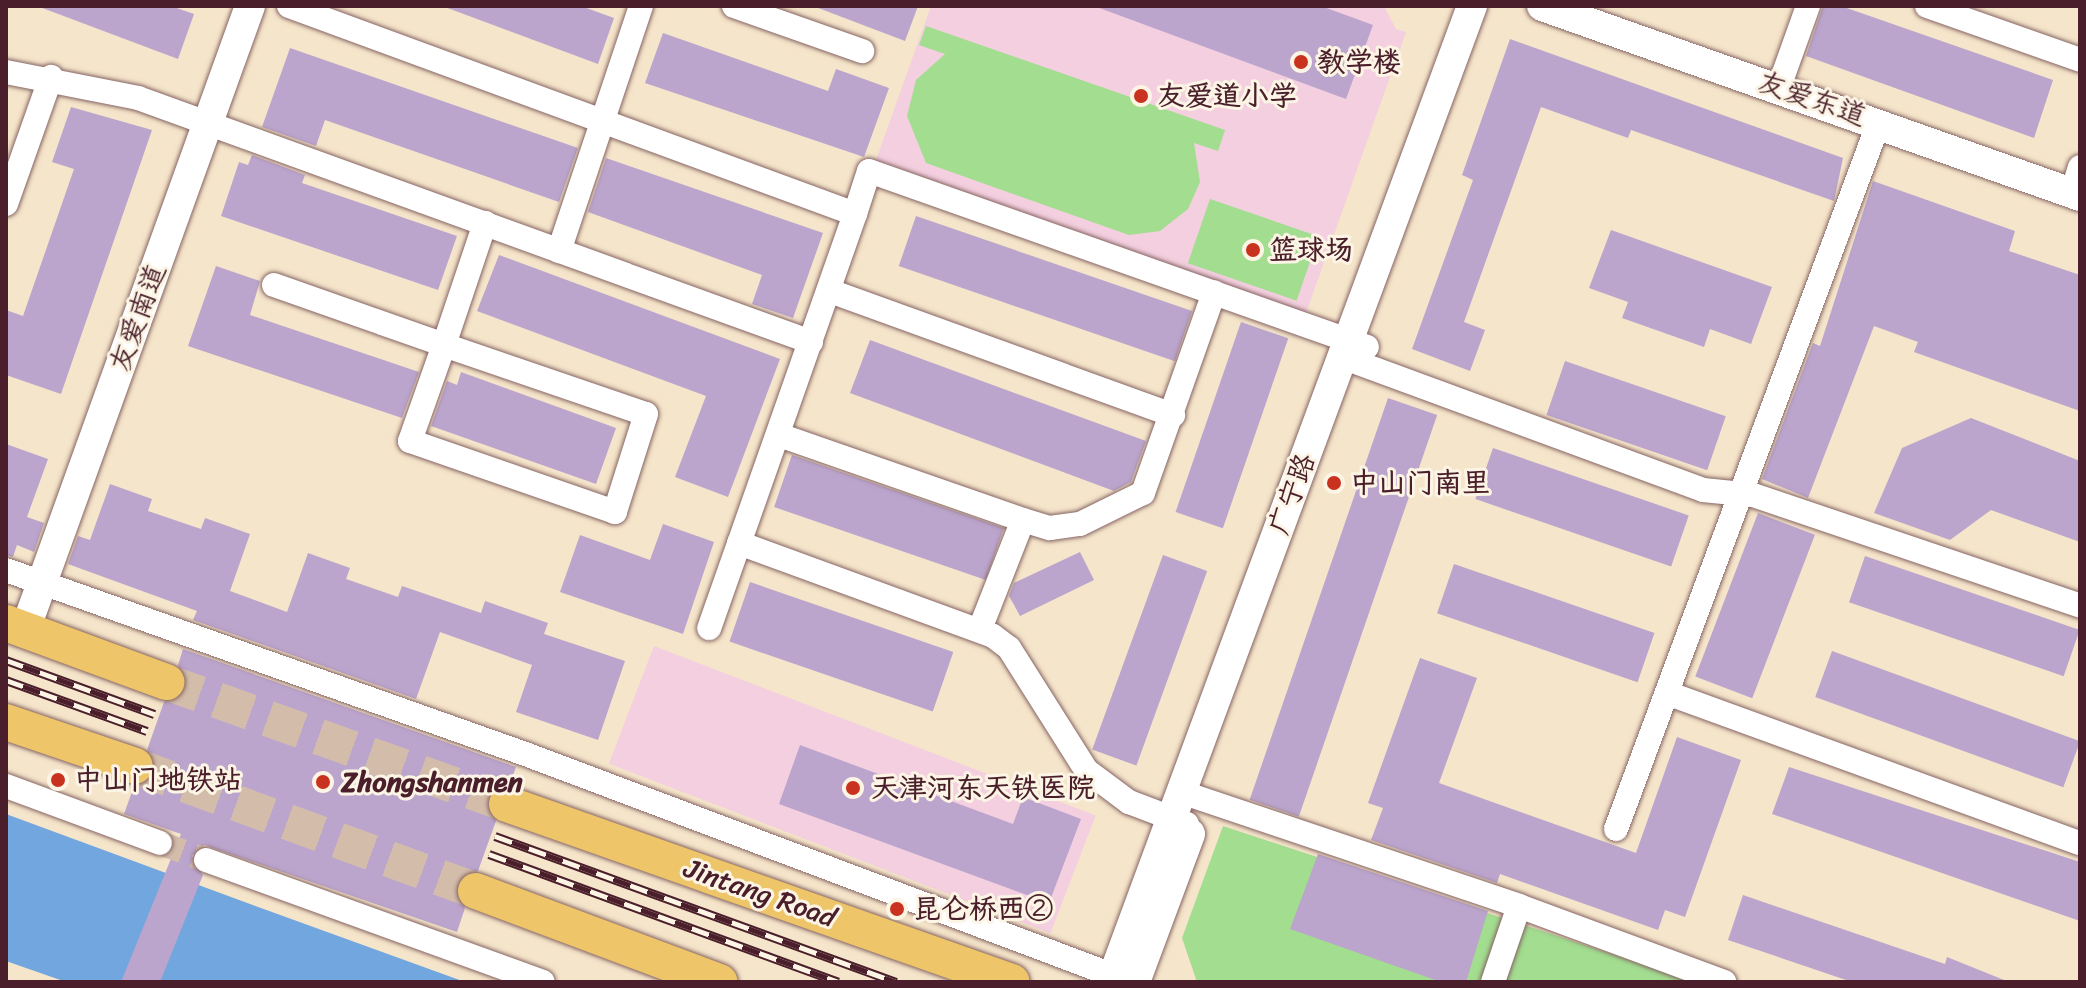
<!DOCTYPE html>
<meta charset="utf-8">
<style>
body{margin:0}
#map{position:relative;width:2086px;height:988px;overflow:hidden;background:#f5e5ca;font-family:Sriracha,"LXGW WenKai TC",sans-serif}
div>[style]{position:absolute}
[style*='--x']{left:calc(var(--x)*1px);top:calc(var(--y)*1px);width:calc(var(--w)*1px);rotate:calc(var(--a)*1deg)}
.built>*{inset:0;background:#f3cfdf;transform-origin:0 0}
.green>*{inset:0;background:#a2dd90;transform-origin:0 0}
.water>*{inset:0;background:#72a6df}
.building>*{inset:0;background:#bba5cd;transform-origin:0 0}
.minor-tunnel>*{height:24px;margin-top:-12px;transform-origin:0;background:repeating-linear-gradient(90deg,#d3bdaa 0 24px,transparent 0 36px)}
.primary-tunnel>*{height:36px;margin-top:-18px;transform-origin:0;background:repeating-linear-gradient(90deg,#d3bdaa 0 36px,transparent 0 54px)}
.roads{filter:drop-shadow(0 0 2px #866463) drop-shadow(0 0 2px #866463)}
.minor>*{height:24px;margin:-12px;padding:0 12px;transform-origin:12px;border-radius:12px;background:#fff}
.tertiary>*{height:30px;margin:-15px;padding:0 15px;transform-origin:15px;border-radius:15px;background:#fff}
.primary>*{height:36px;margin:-18px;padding:0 18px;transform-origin:18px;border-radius:18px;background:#eec569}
.rail>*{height:9px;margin-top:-4.5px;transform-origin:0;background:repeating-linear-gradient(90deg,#fcf5e5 0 18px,#4a1f2b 0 36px);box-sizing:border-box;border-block:2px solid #4a1f2b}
.dots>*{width:22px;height:22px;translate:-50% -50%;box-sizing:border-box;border:4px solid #fcf5e5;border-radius:50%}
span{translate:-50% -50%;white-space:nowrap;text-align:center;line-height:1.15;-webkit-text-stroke:6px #fcf5e5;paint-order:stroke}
.poi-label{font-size:28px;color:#4a1f2b;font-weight:700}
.left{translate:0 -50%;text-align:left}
.street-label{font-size:28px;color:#4a1f2b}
.frame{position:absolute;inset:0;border:8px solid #4a1f2b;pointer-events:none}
</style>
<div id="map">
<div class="built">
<i style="clip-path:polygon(931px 6px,1384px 6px,1396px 29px,1406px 32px,1306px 313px,876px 160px)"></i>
<i style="left:654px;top:646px;width:473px;height:126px;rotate:21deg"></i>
</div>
<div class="green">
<i style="clip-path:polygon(926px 26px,1225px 130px,1218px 151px,1194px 143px,1200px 182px,1188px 209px,1160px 231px,1129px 235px,926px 163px,907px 116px,916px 80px,945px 54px,919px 45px)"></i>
<i style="left:1210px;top:199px;width:115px;height:68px;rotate:19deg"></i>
<i style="clip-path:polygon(1223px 826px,1697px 982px,1197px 982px,1182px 938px)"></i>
</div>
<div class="water">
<i style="clip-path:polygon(6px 814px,250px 904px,465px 982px,66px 982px,6px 961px)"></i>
</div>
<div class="building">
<i style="clip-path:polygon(37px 6px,171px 6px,194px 14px,178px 59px)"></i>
<i style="clip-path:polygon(442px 6px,581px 6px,614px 18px,598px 64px)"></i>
<i style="clip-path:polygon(813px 6px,918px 6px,905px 41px)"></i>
<i style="clip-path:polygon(1094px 6px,1321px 6px,1373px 25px,1346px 99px)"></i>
<i style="clip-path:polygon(1823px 6px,1841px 6px,2053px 80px,2034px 138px,1806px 56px)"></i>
<i style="clip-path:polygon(663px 33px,828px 91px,836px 69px,889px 88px,864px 157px,645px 83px)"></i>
<i style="clip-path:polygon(1510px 39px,1843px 158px,1834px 201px,1631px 130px,1628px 138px,1541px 107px,1464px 322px,1485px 330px,1470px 371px,1412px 349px,1473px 180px,1462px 175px)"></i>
<i style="clip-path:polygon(290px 48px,578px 148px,559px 202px,325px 120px,316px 146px,262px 127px)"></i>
<i style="clip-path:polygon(71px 107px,152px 130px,61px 394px,6px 375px,6px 310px,23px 316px,74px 169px,52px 162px)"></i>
<i style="clip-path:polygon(252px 155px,305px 175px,302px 183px,457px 236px,438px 290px,221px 216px,239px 162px,248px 165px)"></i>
<i style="clip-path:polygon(606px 158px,823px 233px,793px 318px,752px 304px,762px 275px,588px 212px)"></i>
<i style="clip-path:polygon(1873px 181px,2015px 231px,2009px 251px,2080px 275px,2080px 411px,1914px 352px,1918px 342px,1874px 326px,1808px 498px,1762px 479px,1813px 343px,1820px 346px)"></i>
<i style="left:916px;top:216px;width:292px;height:53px;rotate:19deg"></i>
<i style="clip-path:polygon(1611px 230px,1772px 287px,1751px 344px,1710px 329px,1704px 347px,1622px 318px,1628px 302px,1589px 288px)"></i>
<i style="clip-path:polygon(499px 255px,780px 359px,728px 497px,675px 477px,706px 396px,477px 311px)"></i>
<i style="clip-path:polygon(216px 266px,260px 281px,250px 315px,419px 372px,402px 418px,188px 346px)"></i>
<i style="left:1241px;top:322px;width:50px;height:201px;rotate:19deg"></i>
<i style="clip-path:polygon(870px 340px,1146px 441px,1131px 482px,1114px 491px,850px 393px)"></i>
<i style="left:1565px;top:361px;width:170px;height:57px;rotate:19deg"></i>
<i style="clip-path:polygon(461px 372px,616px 428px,596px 484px,431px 426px,447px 381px,457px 385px)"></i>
<i style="left:1388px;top:398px;width:52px;height:425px;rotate:19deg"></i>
<i style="clip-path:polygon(1971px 418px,2080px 461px,2080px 542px,1991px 510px,1950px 540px,1874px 513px,1902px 448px)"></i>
<i style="clip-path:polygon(6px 444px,48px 459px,27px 517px,44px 523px,34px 552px,17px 545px,13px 557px,6px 555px)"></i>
<i style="left:1493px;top:448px;width:207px;height:54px;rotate:19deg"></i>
<i style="left:792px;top:455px;width:224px;height:55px;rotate:19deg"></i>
<i style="clip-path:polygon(110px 484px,152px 499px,148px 511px,201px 529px,205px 518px,250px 534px,230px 591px,287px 612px,308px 553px,350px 568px,346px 579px,398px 597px,402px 586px,481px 613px,485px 601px,548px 623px,544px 634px,625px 661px,598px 740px,516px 712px,532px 665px,440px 632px,416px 699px,193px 620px,197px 611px,68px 564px,78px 536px,90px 540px)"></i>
<i style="left:1758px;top:513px;width:61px;height:175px;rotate:21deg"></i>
<i style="clip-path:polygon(663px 524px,714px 542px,683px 634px,560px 592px,580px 535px,650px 560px)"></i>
<i style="clip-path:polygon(1080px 552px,1094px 580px,1020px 616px,1009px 596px,1014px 583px)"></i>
<i style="left:1163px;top:555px;width:47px;height:207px;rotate:20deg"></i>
<i style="left:1865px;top:556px;width:227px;height:49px;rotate:19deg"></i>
<i style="left:1454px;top:564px;width:212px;height:52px;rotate:19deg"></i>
<i style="left:750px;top:582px;width:215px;height:63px;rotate:19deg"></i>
<i style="clip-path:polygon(183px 649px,516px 767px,510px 784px,488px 796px,496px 821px,478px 871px,456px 884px,465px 908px,457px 932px,204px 845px,192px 856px,203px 875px,160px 982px,121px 982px,181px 834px,124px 814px,134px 786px,155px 773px,147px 750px,164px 702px,186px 688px,178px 665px)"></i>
<i style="left:1832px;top:651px;width:264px;height:49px;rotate:20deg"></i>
<i style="clip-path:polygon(1420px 658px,1477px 678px,1439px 783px,1636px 853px,1677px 737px,1741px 760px,1685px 917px,1665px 910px,1658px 930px,1500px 874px,1497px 883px,1371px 840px,1383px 808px,1368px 803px)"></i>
<i style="clip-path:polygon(800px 745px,1013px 824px,1023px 797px,1081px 819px,1049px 903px,779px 804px)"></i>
<i style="clip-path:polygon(1789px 767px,2080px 862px,2080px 921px,1772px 814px)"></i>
<i style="clip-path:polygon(1318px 854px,1488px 911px,1466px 982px,1441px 982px,1290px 929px)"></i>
<i style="clip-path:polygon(1743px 895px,1945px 964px,1947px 957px,2009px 982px,1852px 982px,1728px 940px)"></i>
</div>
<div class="minor-tunnel">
<i style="--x:160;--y:843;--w:49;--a:20.3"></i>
</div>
<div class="primary-tunnel">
<i style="--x:166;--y:682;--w:362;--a:19.7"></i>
<i style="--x:135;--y:766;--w:363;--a:20.1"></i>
</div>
<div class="roads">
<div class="minor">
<i style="--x:289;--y:6;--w:603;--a:20.18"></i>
<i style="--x:855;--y:214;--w:439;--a:109.4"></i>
<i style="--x:734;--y:6;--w:136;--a:19.4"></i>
<i style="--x:1927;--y:6;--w:162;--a:19.4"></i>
<i style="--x:6;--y:72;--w:135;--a:11.1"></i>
<i style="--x:138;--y:98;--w:716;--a:19.93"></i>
<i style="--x:1779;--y:87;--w:86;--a:-70.3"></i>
<i style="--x:2072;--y:193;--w:27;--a:-73"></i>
<i style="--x:6;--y:204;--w:135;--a:-70.5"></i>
<i style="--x:855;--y:214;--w:45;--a:-72"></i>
<i style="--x:869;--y:171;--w:528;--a:19.46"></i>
<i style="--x:559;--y:251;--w:258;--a:-71.5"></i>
<i style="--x:274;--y:285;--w:180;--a:19.4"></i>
<i style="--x:444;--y:345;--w:213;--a:18.9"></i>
<i style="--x:646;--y:414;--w:103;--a:107.6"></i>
<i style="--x:615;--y:512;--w:217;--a:-160.9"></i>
<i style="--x:410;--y:441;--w:102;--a:-70.5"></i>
<i style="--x:444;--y:345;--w:129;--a:-71.4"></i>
<i style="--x:830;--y:291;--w:365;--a:19.9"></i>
<i style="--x:1342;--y:357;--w:385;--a:20.2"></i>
<i style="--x:1703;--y:490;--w:50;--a:5.7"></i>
<i style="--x:1753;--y:495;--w:345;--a:18.7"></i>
<i style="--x:779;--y:435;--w:258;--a:19.2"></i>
<i style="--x:739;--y:543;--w:270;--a:20.1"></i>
<i style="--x:993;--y:636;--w:20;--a:37"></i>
<i style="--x:1009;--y:648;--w:144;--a:57.7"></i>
<i style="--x:1086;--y:770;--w:54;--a:36.7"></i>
<i style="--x:1129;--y:802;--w:62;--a:20.8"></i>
<i style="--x:6;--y:570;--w:554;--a:19.51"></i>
<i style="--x:528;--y:755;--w:641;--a:20.64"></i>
<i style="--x:980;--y:629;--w:117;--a:-68.5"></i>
<i style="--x:1023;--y:520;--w:28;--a:17"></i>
<i style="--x:1050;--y:528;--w:30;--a:-8"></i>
<i style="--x:1080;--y:524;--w:70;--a:-26.2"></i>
<i style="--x:1143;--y:493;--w:213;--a:-70.5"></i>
<i style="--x:1667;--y:693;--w:439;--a:20"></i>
<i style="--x:6;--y:786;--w:164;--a:20.3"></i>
<i style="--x:1184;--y:793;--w:354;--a:18.6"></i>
<i style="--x:1519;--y:906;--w:80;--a:108.9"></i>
<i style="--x:1616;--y:829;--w:754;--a:-69.6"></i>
<i style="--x:206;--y:860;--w:358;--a:19.9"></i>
<i style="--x:1519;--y:906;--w:219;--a:20.3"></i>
</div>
<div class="tertiary">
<i style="--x:1542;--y:6;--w:571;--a:19.45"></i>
<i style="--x:25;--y:630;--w:663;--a:-70.17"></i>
<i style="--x:1111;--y:982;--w:1041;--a:-69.7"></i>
<i style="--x:1135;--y:982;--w:158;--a:-69.6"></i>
</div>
<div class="primary">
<i style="--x:6;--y:623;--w:171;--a:20.2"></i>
<i style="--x:6;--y:722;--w:136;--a:18.8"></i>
<i style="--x:507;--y:804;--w:535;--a:19.42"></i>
<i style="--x:476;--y:891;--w:260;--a:20.5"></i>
</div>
</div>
<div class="rail">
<i style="--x:6;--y:660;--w:158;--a:20"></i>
<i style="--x:6;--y:680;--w:150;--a:19.9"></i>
<i style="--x:495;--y:836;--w:427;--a:20"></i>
<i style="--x:489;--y:854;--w:372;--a:20.1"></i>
</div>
<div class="dots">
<i style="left:1301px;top:62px;background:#c8321e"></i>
<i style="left:1141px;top:96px;background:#c8321e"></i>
<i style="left:1253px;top:250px;background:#c8321e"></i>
<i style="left:1334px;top:483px;background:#c8321e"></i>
<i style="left:58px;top:780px;background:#c8321e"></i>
<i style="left:323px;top:782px;background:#c8321e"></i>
<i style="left:853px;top:788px;background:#c8321e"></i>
<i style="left:897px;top:909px;background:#c8321e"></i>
</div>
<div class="poi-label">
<span class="left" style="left:1317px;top:62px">教学楼</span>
<span class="left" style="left:1157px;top:96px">友爱道小学</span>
<span class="left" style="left:1269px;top:250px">篮球场</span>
<span class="left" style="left:1350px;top:483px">中山门南里</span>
<span class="left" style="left:74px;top:780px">中山门地铁站</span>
<span class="left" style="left:341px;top:782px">Zhongshanmen</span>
<span class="left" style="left:871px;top:788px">天津河东天铁医院</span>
<span class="left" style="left:913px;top:909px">昆仑桥西②</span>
</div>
<div class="street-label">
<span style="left:1812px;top:99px;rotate:19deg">友爱东道</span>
<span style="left:138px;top:318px;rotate:-70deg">友爱南道</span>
<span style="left:1292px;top:494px;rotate:-70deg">广宁路</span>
<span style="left:760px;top:893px;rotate:19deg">Jintang Road</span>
</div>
<div class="frame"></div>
</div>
